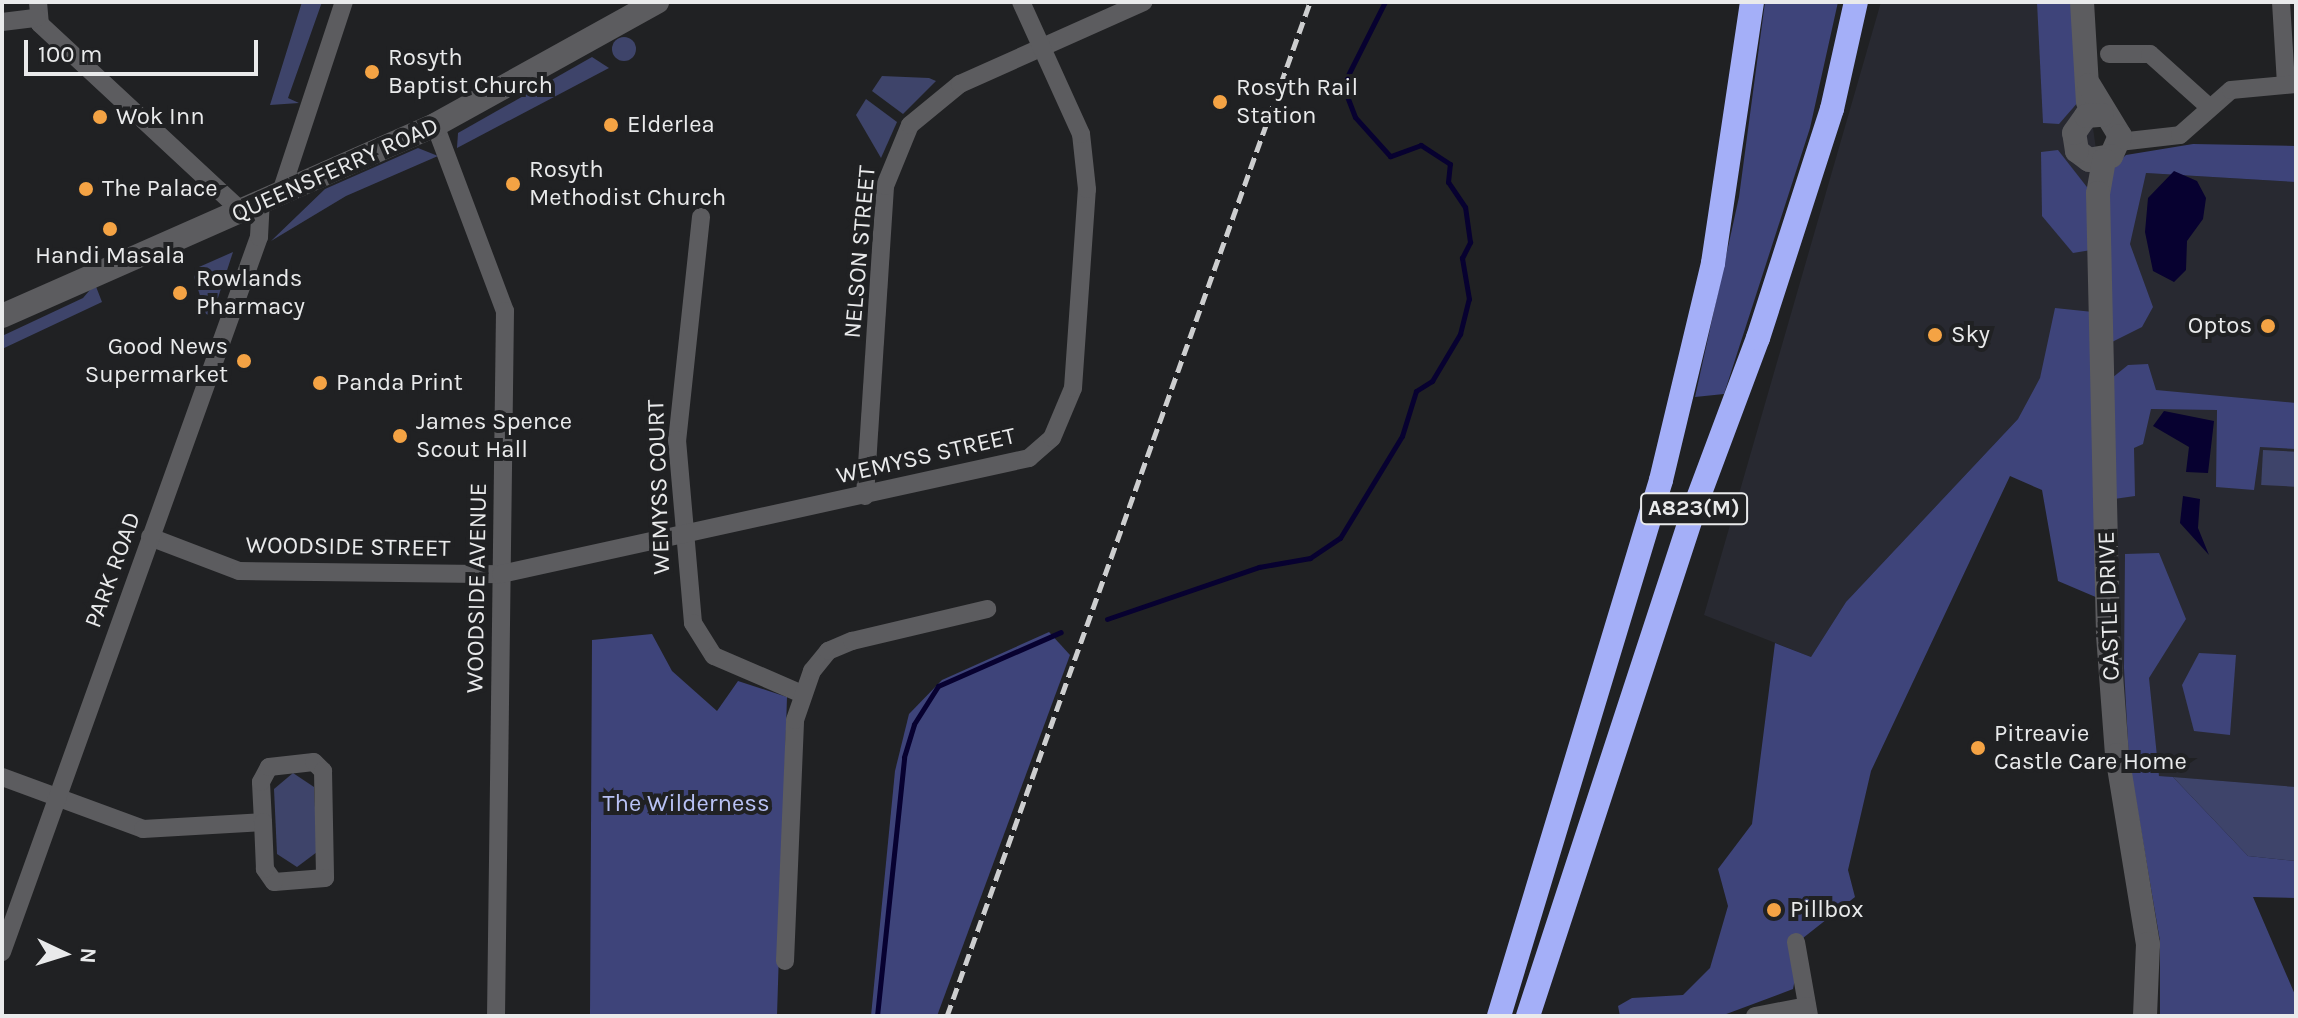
<!DOCTYPE html>
<style>
body{margin:0}
#map{position:relative;width:2298px;height:1018px;overflow:hidden;background:#202123;font-family:Karla,sans-serif}
div>[style]{position:absolute}
[style*='--x']{left:calc(var(--x)*1px);top:calc(var(--y)*1px);width:calc(var(--w)*1px);rotate:calc(var(--a)*1deg)}
.built>*{inset:0;background:#282931}
.green>*{inset:0;background:#3e446a;transform-origin:0 0}
.round{border-radius:50%}
.forest>*{inset:0;background:#3e447a}
.water>*{inset:0;background:#070130}
.stream>*{height:5px;margin:-2.5px;padding:0 2.5px;transform-origin:2.5px;border-radius:2.5px;background:#070130}
.street>*{height:18px;margin:-9px;padding:0 9px;transform-origin:9px;border-radius:9px;background:#5c5c5f}
.secondary>*{height:24px;margin:-12px;padding:0 12px;transform-origin:12px;border-radius:12px;background:#5c5c5f}
.highway>*{height:24px;margin:-12px;padding:0 12px;transform-origin:12px;border-radius:12px;background:#a4aff8}
.rail>*{height:5px;margin-top:-2.5px;transform-origin:0;background:repeating-linear-gradient(90deg,#cdcecf 0 12px,transparent 0 18px)}
.dots>*{width:22px;height:22px;translate:-50% -50%;box-sizing:border-box;border:4px solid #202123;border-radius:50%}
span{translate:-50% -50%;white-space:nowrap;text-align:center;line-height:1.15;-webkit-text-stroke:8px #202123;paint-order:stroke}
.shield-label span{padding:2px 6px;background:#202123;border:2px solid;border-radius:6px;-webkit-text-stroke-width:0}
.shield-label{font-size:22px;color:#e9eaeb;font-weight:700}
.poi-label{font-size:24px;color:#e9eaeb}
.left{translate:0 -50%;text-align:left}
.right{translate:-100% -50%;text-align:right}
.street-label{font-size:24px;color:#e9eaeb}
.park-label{font-size:24px;color:#b9c2f5}
.frame{position:absolute;inset:0;border:4px solid #e9eaeb;pointer-events:none}
.north{position:absolute;left:24px;top:914px;width:80px;height:80px;-webkit-text-stroke:6px #202123;paint-order:stroke;rotate:94deg;font-size:22px;font-weight:700;line-height:32px;text-align:center;color:#e9eaeb}
.north::after{content:'';display:block;margin:auto;width:28px;height:36px;background:#e9eaeb;clip-path:polygon(50% 0,100% 100%,50% 72%,0 100%)}
.scale{position:absolute;left:24px;top:40px;width:234px;height:36px;box-sizing:border-box;border:4px solid #e9eaeb;border-top:0;padding-left:10px;font-size:24px;line-height:28px;white-space:nowrap;color:#e9eaeb;-webkit-text-stroke:6px #202123;paint-order:stroke}
</style>
<div id="map">
<div class="built">
<i style="clip-path:polygon(1881px 2px,2075px 2px,2096px 149px,2146px 173px,2296px 182px,2296px 787px,2159px 776px,2117px 755px,2103px 382px,2018px 419px,1846px 602px,1811px 657px,1704px 615px)"></i>
</div>
<div class="green">
<i style="clip-path:polygon(302px 2px,322px 2px,288px 98px,299px 103px,270px 105px)"></i>
<i class="round" style="left:612px;top:37px;width:24px;height:24px"></i>
<i style="clip-path:polygon(592px 57px,609px 68px,457px 148px,458px 133px)"></i>
<i style="clip-path:polygon(882px 76px,929px 78px,936px 81px,903px 114px,872px 91px)"></i>
<i style="clip-path:polygon(866px 99px,897px 122px,881px 158px,856px 115px)"></i>
<i style="clip-path:polygon(418px 148px,438px 156px,346px 196px,271px 241px,325px 189px)"></i>
<i style="clip-path:polygon(233px 252px,212px 316px,206px 314px,194px 277px,199px 267px)"></i>
<i style="clip-path:polygon(95px 284px,102px 302px,2px 349px,2px 336px,83px 298px)"></i>
<i style="left:2263px;top:450px;width:33px;height:35px;rotate:3deg"></i>
<i style="clip-path:polygon(293px 773px,314px 787px,317px 852px,297px 867px,277px 854px,274px 789px)"></i>
<i style="clip-path:polygon(2173px 777px,2296px 787px,2296px 861px,2248px 856px)"></i>
</div>
<div class="forest">
<i style="clip-path:polygon(1765px 2px,1838px 2px,1810px 128px,1724px 394px,1695px 397px,1739px 197px)"></i>
<i style="clip-path:polygon(2037px 2px,2071px 2px,2079px 101px,2059px 124px,2043px 123px)"></i>
<i style="clip-path:polygon(2193px 144px,2296px 146px,2296px 182px,2146px 173px,2130px 244px,2153px 307px,2142px 327px,2102px 347px,2108px 171px,2126px 155px)"></i>
<i style="clip-path:polygon(2058px 150px,2090px 191px,2091px 250px,2073px 253px,2042px 216px,2041px 152px)"></i>
<i style="clip-path:polygon(2055px 308px,2093px 312px,2098px 598px,2058px 581px,2042px 490px,2010px 476px,1871px 771px,1848px 870px,1855px 897px,1803px 938px,1793px 989px,1721px 1016px,1620px 1016px,1618px 1006px,1632px 998px,1683px 995px,1710px 968px,1728px 906px,1718px 869px,1752px 824px,1775px 643px,1811px 657px,1846px 602px,2018px 419px,2040px 378px)"></i>
<i style="clip-path:polygon(2148px 364px,2156px 390px,2296px 403px,2296px 449px,2260px 447px,2254px 490px,2216px 487px,2217px 410px,2151px 409px,2143px 444px,2134px 448px,2135px 496px,2114px 499px,2112px 378px,2128px 365px)"></i>
<i style="clip-path:polygon(2159px 553px,2186px 619px,2149px 678px,2159px 776px,2173px 777px,2248px 856px,2296px 861px,2296px 898px,2253px 897px,2296px 997px,2296px 1016px,2160px 1016px,2160px 941px,2129px 760px,2124px 668px,2125px 554px)"></i>
<i style="clip-path:polygon(1049px 632px,1070px 655px,937px 1016px,871px 1016px,895px 771px,909px 714px,942px 680px)"></i>
<i style="clip-path:polygon(652px 634px,672px 671px,717px 711px,738px 681px,787px 697px,777px 1016px,590px 1016px,592px 640px)"></i>
<i style="clip-path:polygon(2199px 653px,2236px 655px,2230px 735px,2194px 731px,2182px 685px)"></i>
</div>
<div class="water">
<i style="clip-path:polygon(2174px 171px,2197px 181px,2206px 198px,2203px 219px,2187px 241px,2186px 270px,2174px 282px,2153px 271px,2145px 232px,2148px 198px)"></i>
<i style="clip-path:polygon(2164px 411px,2214px 421px,2208px 473px,2186px 472px,2189px 447px,2153px 426px)"></i>
<i style="clip-path:polygon(2183px 496px,2200px 499px,2198px 528px,2209px 555px,2180px 523px)"></i>
</div>
<div class="stream">
<i style="--x:1107;--y:619;--w:161;--a:-18.9"></i>
<i style="--x:1259;--y:567;--w:52;--a:-10"></i>
<i style="--x:1310;--y:558;--w:36;--a:-34"></i>
<i style="--x:1340;--y:538;--w:119;--a:-58.7"></i>
<i style="--x:1402;--y:436;--w:47;--a:-72.7"></i>
<i style="--x:1416;--y:391;--w:19;--a:-32"></i>
<i style="--x:1432;--y:381;--w:55;--a:-59.2"></i>
<i style="--x:1460;--y:334;--w:36;--a:-76"></i>
<i style="--x:1469;--y:299;--w:42;--a:-99.7"></i>
<i style="--x:1462;--y:258;--w:18;--a:-63"></i>
<i style="--x:1470;--y:242;--w:35;--a:-98"></i>
<i style="--x:1465;--y:207;--w:30;--a:-124"></i>
<i style="--x:1448;--y:182;--w:18;--a:-84"></i>
<i style="--x:1450;--y:164;--w:35;--a:-147"></i>
<i style="--x:1421;--y:145;--w:33;--a:160"></i>
<i style="--x:1390;--y:156;--w:52;--a:-131.9"></i>
<i style="--x:1355;--y:117;--w:34;--a:-111"></i>
<i style="--x:1343;--y:85;--w:93;--a:-63.2"></i>
<i style="--x:877;--y:1016;--w:260;--a:-84"></i>
<i style="--x:904;--y:757;--w:34;--a:-73"></i>
<i style="--x:914;--y:724;--w:45;--a:-57.7"></i>
<i style="--x:938;--y:686;--w:134;--a:-23.7"></i>
</div>
<div class="street">
<i style="--x:38;--y:2;--w:22;--a:85"></i>
<i style="--x:40;--y:24;--w:276;--a:42.9"></i>
<i style="--x:2281;--y:2;--w:82;--a:86.5"></i>
<i style="--x:2;--y:22;--w:35;--a:-7"></i>
<i style="--x:2109;--y:54;--w:41;--a:0"></i>
<i style="--x:2150;--y:54;--w:78;--a:41.9"></i>
<i style="--x:435;--y:125;--w:199;--a:69.4"></i>
<i style="--x:505;--y:311;--w:705;--a:90.73"></i>
<i style="--x:2119;--y:142;--w:61;--a:-6.5"></i>
<i style="--x:2180;--y:135;--w:68;--a:-41.4"></i>
<i style="--x:2231;--y:90;--w:65;--a:-5.3"></i>
<i style="--x:280;--y:195;--w:203;--a:-71.7"></i>
<i style="--x:701;--y:217;--w:224;--a:96.1"></i>
<i style="--x:677;--y:440;--w:184;--a:85"></i>
<i style="--x:693;--y:623;--w:39;--a:58"></i>
<i style="--x:714;--y:656;--w:94;--a:23.3"></i>
<i style="--x:865;--y:496;--w:311;--a:-86.3"></i>
<i style="--x:885;--y:186;--w:66;--a:-67.7"></i>
<i style="--x:910;--y:125;--w:65;--a:-39.4"></i>
<i style="--x:960;--y:84;--w:201;--a:-24.1"></i>
<i style="--x:150;--y:537;--w:95;--a:20.9"></i>
<i style="--x:239;--y:571;--w:262;--a:0.7"></i>
<i style="--x:501;--y:574;--w:541;--a:-12.39"></i>
<i style="--x:1029;--y:458;--w:30;--a:-41"></i>
<i style="--x:1052;--y:438;--w:54;--a:-67.2"></i>
<i style="--x:1073;--y:388;--w:199;--a:-86"></i>
<i style="--x:1087;--y:189;--w:55;--a:-96.2"></i>
<i style="--x:1081;--y:134;--w:145;--a:-114.4"></i>
<i style="--x:2;--y:777;--w:150;--a:20.2"></i>
<i style="--x:143;--y:829;--w:120;--a:-3.3"></i>
<i style="--x:263;--y:822;--w:40;--a:-92.9"></i>
<i style="--x:261;--y:782;--w:17;--a:-62"></i>
<i style="--x:269;--y:767;--w:45;--a:-6.3"></i>
<i style="--x:314;--y:762;--w:13;--a:45"></i>
<i style="--x:323;--y:771;--w:107;--a:88.9"></i>
<i style="--x:325;--y:878;--w:51;--a:175.5"></i>
<i style="--x:274;--y:882;--w:16;--a:-125"></i>
<i style="--x:265;--y:869;--w:47;--a:-92.4"></i>
<i style="--x:1796;--y:942;--w:75;--a:80"></i>
<i style="--x:2;--y:952;--w:760;--a:-70.23"></i>
<i style="--x:259;--y:237;--w:33;--a:-87"></i>
<i style="--x:785;--y:961;--w:241;--a:-87.6"></i>
<i style="--x:795;--y:720;--w:52;--a:-70.9"></i>
<i style="--x:812;--y:671;--w:26;--a:-51"></i>
<i style="--x:828;--y:651;--w:26;--a:-23"></i>
<i style="--x:852;--y:641;--w:139;--a:-13.3"></i>
<i style="--x:1755;--y:1016;--w:53;--a:-10.9"></i>
</div>
<div class="secondary">
<i style="--x:2082;--y:2;--w:100;--a:86.6"></i>
<i style="--x:2089;--y:85;--w:60;--a:58.7"></i>
<i style="--x:2120;--y:136;--w:22;--a:114"></i>
<i style="--x:2111;--y:156;--w:22;--a:170"></i>
<i style="--x:2089;--y:160;--w:15;--a:-143"></i>
<i style="--x:2077;--y:151;--w:18;--a:-99"></i>
<i style="--x:2074;--y:133;--w:21;--a:-55"></i>
<i style="--x:2086;--y:116;--w:16;--a:-4"></i>
<i style="--x:2104;--y:160;--w:34;--a:100"></i>
<i style="--x:2098;--y:193;--w:442;--a:88.7"></i>
<i style="--x:2108;--y:635;--w:120;--a:85.7"></i>
<i style="--x:2117;--y:755;--w:192;--a:80.7"></i>
<i style="--x:2148;--y:944;--w:72;--a:92.4"></i>
<i style="--x:2;--y:316;--w:473;--a:-23.8"></i>
<i style="--x:435;--y:125;--w:254;--a:-29"></i>
</div>
<div class="highway">
<i style="--x:1499;--y:1016;--w:560;--a:-73.18"></i>
<i style="--x:1661;--y:480;--w:223;--a:-76.5"></i>
<i style="--x:1713;--y:263;--w:264;--a:-81.5"></i>
<i style="--x:1528;--y:1016;--w:533;--a:-71.87"></i>
<i style="--x:1694;--y:509;--w:183;--a:-69.5"></i>
<i style="--x:1758;--y:338;--w:241;--a:-72.1"></i>
<i style="--x:1832;--y:109;--w:110;--a:-77.4"></i>
</div>
<div class="rail">
<i style="--x:947;--y:1016;--w:1077;--a:-70.3"></i>
</div>
<div class="dots">
<i style="left:372px;top:72px;background:#f4a344"></i>
<i style="left:1220px;top:102px;background:#f4a344"></i>
<i style="left:100px;top:117px;background:#f4a344"></i>
<i style="left:611px;top:125px;background:#f4a344"></i>
<i style="left:513px;top:184px;background:#f4a344"></i>
<i style="left:86px;top:189px;background:#f4a344"></i>
<i style="left:110px;top:229px;background:#f4a344"></i>
<i style="left:180px;top:293px;background:#f4a344"></i>
<i style="left:2268px;top:326px;background:#f4a344"></i>
<i style="left:1935px;top:335px;background:#f4a344"></i>
<i style="left:244px;top:361px;background:#f4a344"></i>
<i style="left:320px;top:383px;background:#f4a344"></i>
<i style="left:400px;top:436px;background:#f4a344"></i>
<i style="left:1978px;top:748px;background:#f4a344"></i>
<i style="left:1774px;top:910px;background:#f4a344"></i>
</div>
<div class="shield-label">
<span style="left:1694px;top:509px">A823(M)</span>
</div>
<div class="poi-label">
<span class="left" style="left:388px;top:72px">Rosyth<br>Baptist Church</span>
<span class="left" style="left:1236px;top:102px">Rosyth Rail<br>Station</span>
<span class="left" style="left:116px;top:117px">Wok Inn</span>
<span class="left" style="left:627px;top:125px">Elderlea</span>
<span class="left" style="left:529px;top:184px">Rosyth<br>Methodist Church</span>
<span class="left" style="left:102px;top:189px">The Palace</span>
<span style="left:110px;top:256px">Handi Masala</span>
<span class="left" style="left:196px;top:293px">Rowlands<br>Pharmacy</span>
<span class="right" style="left:2252px;top:326px">Optos</span>
<span class="left" style="left:1951px;top:335px">Sky</span>
<span class="right" style="left:228px;top:361px">Good News<br>Supermarket</span>
<span class="left" style="left:336px;top:383px">Panda Print</span>
<span class="left" style="left:416px;top:436px">James Spence<br>Scout Hall</span>
<span class="left" style="left:1994px;top:748px">Pitreavie<br>Castle Care Home</span>
<span class="left" style="left:1790px;top:910px">Pillbox</span>
</div>
<div class="street-label">
<span style="left:335px;top:170px;rotate:-24deg">QUEENSFERRY ROAD</span>
<span style="left:860px;top:252px;rotate:-85deg">NELSON STREET</span>
<span style="left:926px;top:456px;rotate:-13deg">WEMYSS STREET</span>
<span style="left:659px;top:487px;rotate:-92deg">WEMYSS COURT</span>
<span style="left:348px;top:547px;rotate:1deg">WOODSIDE STREET</span>
<span style="left:113px;top:570px;rotate:-70deg">PARK ROAD</span>
<span style="left:477px;top:588px;rotate:-89deg">WOODSIDE AVENUE</span>
<span style="left:2109px;top:606px;rotate:-92deg">CASTLE DRIVE</span>
</div>
<div class="park-label">
<span style="left:686px;top:804px">The Wilderness</span>
</div>
<div class="frame"></div>
<div class="north">N</div>
<div class="scale">100 m</div>
</div>
